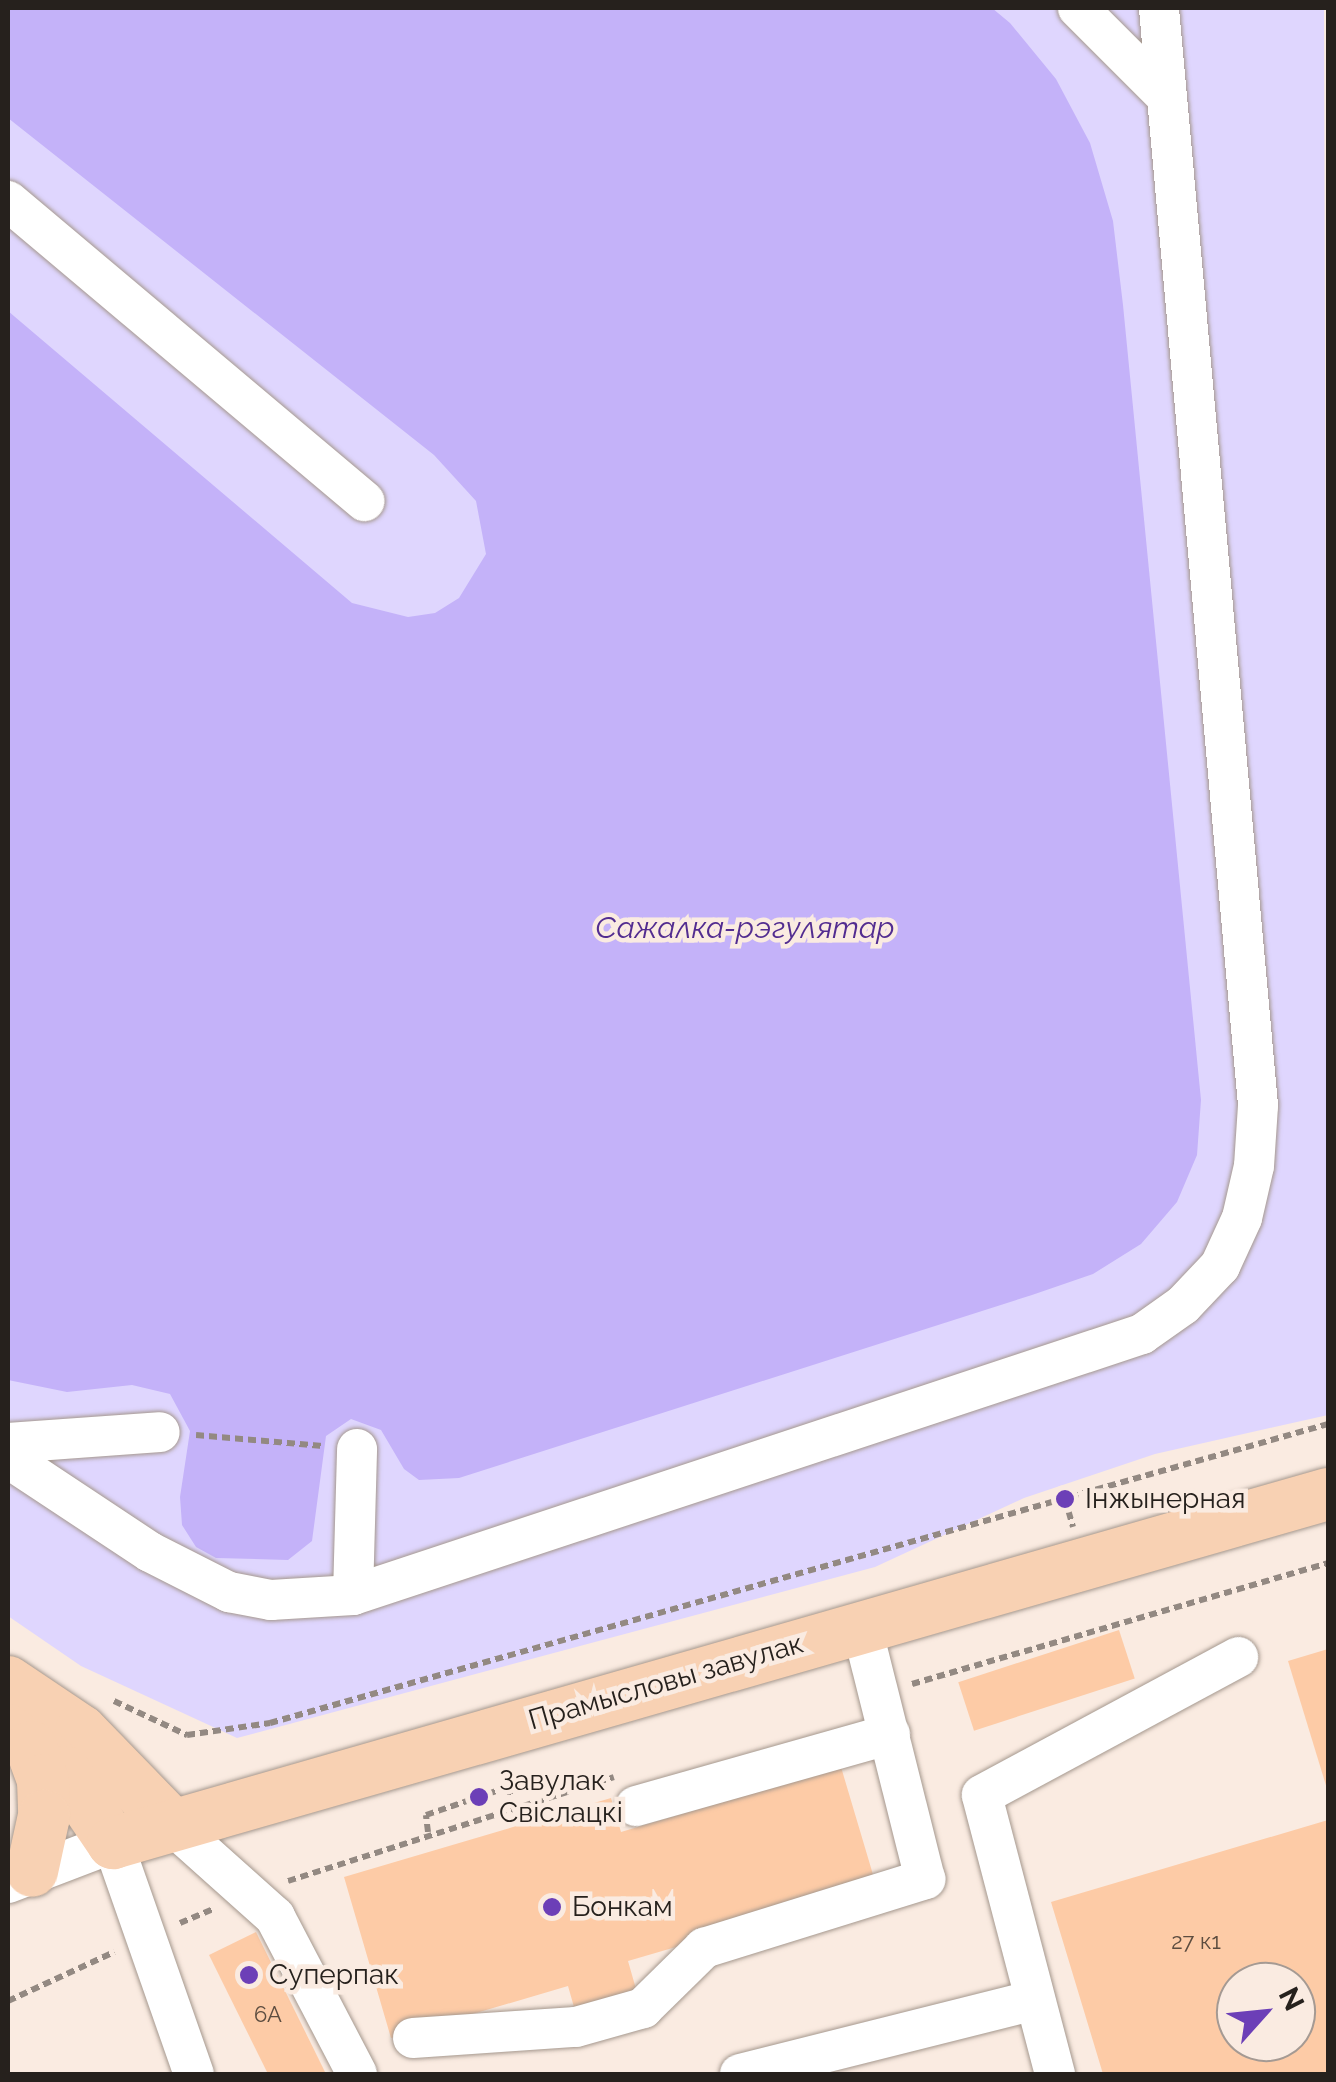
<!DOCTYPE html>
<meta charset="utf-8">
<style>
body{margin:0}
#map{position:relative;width:1336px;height:2082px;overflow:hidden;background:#faebe1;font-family:Raleway,sans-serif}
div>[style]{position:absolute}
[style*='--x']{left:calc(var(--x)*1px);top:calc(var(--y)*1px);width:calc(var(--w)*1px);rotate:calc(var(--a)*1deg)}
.green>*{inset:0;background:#dfd6fe}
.water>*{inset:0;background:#c4b2f9}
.building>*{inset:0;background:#fdcba6;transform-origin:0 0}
.path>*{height:6px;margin-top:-3px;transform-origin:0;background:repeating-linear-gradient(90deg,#938982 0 8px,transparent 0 13px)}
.roads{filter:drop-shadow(0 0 2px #a5988e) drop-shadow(0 0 2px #a5988e)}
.minor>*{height:40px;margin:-20px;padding:0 20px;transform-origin:20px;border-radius:20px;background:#fff}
.major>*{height:52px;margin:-26px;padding:0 26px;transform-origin:26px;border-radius:26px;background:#f8d1b3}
.dots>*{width:28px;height:28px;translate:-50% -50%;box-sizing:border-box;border:5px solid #faebe1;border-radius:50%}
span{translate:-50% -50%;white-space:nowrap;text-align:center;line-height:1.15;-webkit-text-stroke:9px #faebe1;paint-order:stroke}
.number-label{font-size:22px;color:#5c4c3f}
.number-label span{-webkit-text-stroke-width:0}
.poi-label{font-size:28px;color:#26211d}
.left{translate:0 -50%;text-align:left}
.street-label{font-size:28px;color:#26211d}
.water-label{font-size:30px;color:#522c90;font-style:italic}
.frame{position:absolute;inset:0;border:10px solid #26211d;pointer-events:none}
.north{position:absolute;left:1216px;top:1962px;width:100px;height:100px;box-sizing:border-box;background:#faebe1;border:2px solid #a59a93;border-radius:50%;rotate:63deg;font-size:28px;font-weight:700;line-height:40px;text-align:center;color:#26211d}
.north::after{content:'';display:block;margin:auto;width:35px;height:45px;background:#6c3fb7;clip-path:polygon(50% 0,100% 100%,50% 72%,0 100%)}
</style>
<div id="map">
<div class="green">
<i style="clip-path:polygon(8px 8px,1324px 8px,1328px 1415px,1155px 1454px,1024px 1498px,875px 1567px,237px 1738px,81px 1666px,8px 1616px)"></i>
</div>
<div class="water">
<i style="clip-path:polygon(8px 8px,992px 8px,1010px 23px,1056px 79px,1090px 143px,1113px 221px,1123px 305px,1201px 1100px,1197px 1155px,1177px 1202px,1141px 1244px,1093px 1274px,1032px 1295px,459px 1478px,419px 1480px,404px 1469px,381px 1430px,351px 1419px,326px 1436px,312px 1541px,288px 1560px,216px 1558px,196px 1547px,182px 1525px,180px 1497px,190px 1431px,170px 1394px,132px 1385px,67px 1392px,8px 1380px,8px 311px,352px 603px,408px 617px,435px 613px,459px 598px,486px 554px,476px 501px,434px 455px,8px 118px)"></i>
</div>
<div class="building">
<i style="left:1119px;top:1630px;width:51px;height:169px;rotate:72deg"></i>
<i style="clip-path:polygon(1328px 1649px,1328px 1792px,1288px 1661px)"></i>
<i style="clip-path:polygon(841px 1767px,877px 1888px,628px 1961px,640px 2003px,578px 2021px,568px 1986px,391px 2038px,344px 1877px,611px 1798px,621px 1832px)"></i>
<i style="clip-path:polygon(evenodd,1328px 1820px,1328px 2074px,1103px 2074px,1051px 1902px,1328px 1820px,1236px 1982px,1296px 1982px,1296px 2042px,1236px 2042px,1236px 1982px)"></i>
<i style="clip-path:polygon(256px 1932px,326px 2074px,268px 2074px,209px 1955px)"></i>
</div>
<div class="path">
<i style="--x:196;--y:1435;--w:127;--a:5"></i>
<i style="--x:1065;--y:1499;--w:29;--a:74"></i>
<i style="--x:912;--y:1684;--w:433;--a:-16.2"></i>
<i style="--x:114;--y:1701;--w:81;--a:25"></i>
<i style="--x:187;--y:1735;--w:84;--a:-8.2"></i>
<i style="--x:270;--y:1723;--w:1099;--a:-15.78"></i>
<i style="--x:428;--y:1832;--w:17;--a:-97"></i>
<i style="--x:426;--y:1815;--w:87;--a:-18.9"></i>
<i style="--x:508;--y:1787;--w:22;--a:74"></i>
<i style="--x:288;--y:1881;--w:342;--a:-17.7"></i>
<i style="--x:180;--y:1923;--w:38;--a:-23"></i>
<i style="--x:8;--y:2001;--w:117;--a:-24.8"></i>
</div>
<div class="roads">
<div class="minor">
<i style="--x:1078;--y:8;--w:124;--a:45"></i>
<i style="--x:8;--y:201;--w:466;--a:40.1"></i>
<i style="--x:8;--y:1443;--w:152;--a:-4.1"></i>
<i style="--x:8;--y:1458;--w:170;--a:33.5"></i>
<i style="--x:150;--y:1552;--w:89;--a:26.9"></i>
<i style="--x:229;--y:1592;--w:43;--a:10.8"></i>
<i style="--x:271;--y:1600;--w:82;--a:-3.5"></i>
<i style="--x:353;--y:1595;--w:831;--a:-18.3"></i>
<i style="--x:1142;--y:1334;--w:50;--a:-35.3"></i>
<i style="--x:1183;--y:1305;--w:54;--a:-46.5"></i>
<i style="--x:1220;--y:1266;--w:53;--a:-65.4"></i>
<i style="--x:1242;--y:1218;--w:53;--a:-77"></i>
<i style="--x:1254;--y:1166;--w:61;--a:-86.2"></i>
<i style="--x:1258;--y:1105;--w:1101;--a:-95.16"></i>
<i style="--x:353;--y:1595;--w:146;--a:-88.4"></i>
<i style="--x:636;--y:1806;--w:264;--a:-15.8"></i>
<i style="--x:170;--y:1823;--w:141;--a:41.8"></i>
<i style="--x:275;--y:1917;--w:177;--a:62.4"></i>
<i style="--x:8;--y:1883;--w:112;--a:-20.9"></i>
<i style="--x:113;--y:1843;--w:245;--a:70.7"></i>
<i style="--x:413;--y:2038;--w:163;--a:-3.9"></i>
<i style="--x:576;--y:2027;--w:70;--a:-15.8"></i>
<i style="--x:643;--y:2008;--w:86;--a:-44.5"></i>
<i style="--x:704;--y:1948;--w:232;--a:-17.3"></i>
<i style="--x:925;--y:1879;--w:262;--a:-104.1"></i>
<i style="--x:740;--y:2074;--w:304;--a:-14.1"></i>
<i style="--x:1055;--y:2074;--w:288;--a:-104.7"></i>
<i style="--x:982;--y:1795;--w:291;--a:-28.3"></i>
</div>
<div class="major">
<i style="--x:8;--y:1682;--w:88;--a:33.9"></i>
<i style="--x:81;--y:1731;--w:128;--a:45.9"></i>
<i style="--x:8;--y:1730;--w:71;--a:36.4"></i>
<i style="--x:65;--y:1772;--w:86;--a:55.9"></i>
<i style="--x:113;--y:1843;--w:1264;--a:-16.03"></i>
<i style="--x:31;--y:1747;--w:35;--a:70"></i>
<i style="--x:43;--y:1780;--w:36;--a:88"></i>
<i style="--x:44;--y:1816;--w:56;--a:102.3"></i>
</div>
</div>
<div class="dots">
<i style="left:1065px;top:1499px;background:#6c3fb7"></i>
<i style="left:479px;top:1797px;background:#6c3fb7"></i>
<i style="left:552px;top:1907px;background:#6c3fb7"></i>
<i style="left:249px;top:1975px;background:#6c3fb7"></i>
</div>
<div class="number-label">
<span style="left:1196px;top:1942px">27 к1</span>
<span style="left:268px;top:2015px">6А</span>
</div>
<div class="poi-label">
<span class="left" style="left:1085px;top:1499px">Інжынерная</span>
<span class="left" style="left:499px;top:1797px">Завулак<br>Свіслацкі</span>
<span class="left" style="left:572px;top:1907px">Бонкам</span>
<span class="left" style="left:269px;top:1975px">Суперпак</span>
</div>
<div class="street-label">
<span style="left:666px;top:1682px;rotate:-16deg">Прамысловы завулак</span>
</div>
<div class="water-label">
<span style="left:745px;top:928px">Сажалка-рэгулятар</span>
</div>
<div class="frame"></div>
<div class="north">N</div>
</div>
